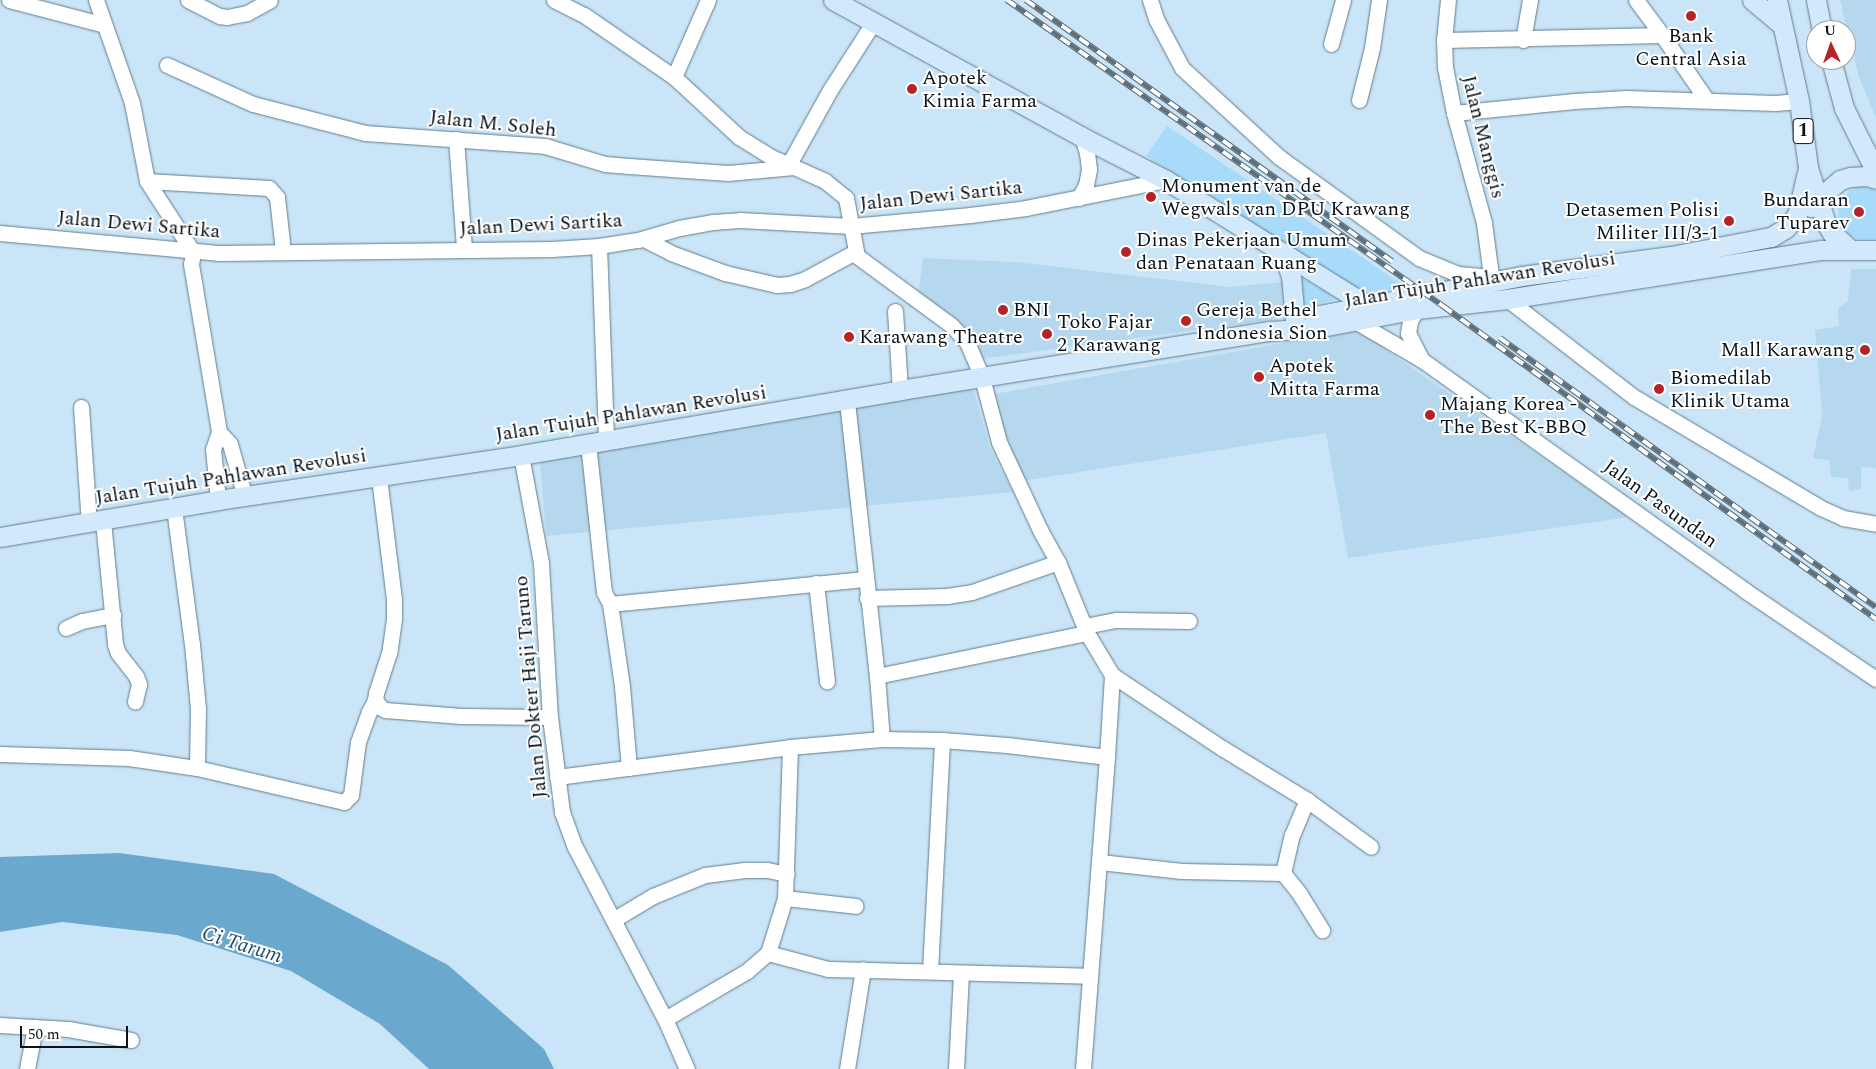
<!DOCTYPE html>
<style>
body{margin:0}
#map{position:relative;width:1876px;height:1069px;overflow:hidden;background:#cae5f7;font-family:Spectral,serif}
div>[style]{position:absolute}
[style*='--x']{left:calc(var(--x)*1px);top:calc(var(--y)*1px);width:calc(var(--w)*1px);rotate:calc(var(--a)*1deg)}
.built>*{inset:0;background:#b6d8ee}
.green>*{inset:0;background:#a8dafa}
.water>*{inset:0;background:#6ba8cd}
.roads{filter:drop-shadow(0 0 1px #637c8b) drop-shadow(0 0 1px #637c8b)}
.minor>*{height:15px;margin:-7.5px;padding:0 7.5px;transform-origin:7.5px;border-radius:7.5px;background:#fff}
.major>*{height:19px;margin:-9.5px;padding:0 9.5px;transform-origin:9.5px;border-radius:9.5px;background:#d1e9fa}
.rail>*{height:5.5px;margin-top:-2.75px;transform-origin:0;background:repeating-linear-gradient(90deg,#fff 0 11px,#5e6f7a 0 22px);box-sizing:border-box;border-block:1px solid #5e6f7a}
.dots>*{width:14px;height:14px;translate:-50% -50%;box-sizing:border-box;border:2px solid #fff;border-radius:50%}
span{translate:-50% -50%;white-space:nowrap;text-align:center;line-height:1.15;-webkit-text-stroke:4px #fff;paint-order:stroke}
.shield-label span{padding:1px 4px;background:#fff;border:1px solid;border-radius:4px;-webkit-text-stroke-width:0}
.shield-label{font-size:19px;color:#0a1319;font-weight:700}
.poi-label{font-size:20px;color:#0a1319}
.left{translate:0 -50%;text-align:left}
.right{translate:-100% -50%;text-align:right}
.street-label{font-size:20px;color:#0a1319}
.water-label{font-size:21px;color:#1e4e69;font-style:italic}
.north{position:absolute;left:1806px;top:20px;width:50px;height:50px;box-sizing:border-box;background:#fff;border:1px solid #9da1a3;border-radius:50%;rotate:357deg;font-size:14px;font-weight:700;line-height:20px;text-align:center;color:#0a1319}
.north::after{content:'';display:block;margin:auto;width:18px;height:22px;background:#b42426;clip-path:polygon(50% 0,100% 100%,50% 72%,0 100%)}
.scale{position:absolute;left:20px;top:1026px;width:108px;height:22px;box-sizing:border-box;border:2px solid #0a1319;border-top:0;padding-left:6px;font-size:15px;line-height:18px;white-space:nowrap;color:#0a1319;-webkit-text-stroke:4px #fff;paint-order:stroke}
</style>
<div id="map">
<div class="built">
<i style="clip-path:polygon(1840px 0,1876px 0,1876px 118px,1859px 77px)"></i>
<i style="clip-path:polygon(923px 258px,1015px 262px,1230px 287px,1283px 282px,1286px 315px,1271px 320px,980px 359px,918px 294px)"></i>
<i style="clip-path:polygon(1851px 269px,1876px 269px,1876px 468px,1861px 467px,1861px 489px,1849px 491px,1848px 478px,1831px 477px,1829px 460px,1813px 458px,1822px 415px,1815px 330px,1839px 326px,1838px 308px,1848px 301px)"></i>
<i style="clip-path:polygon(1357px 330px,1629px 517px,1348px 558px,1326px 433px,1022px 481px,999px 427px,994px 394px)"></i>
<i style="clip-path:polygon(973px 388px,990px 448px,1013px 492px,546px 536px,540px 461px,838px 403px)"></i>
</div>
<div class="green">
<i style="clip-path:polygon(1167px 126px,1403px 285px,1368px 296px,1146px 156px)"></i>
<i style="clip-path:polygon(1857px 187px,1866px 187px,1876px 190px,1876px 239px,1856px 239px,1843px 230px,1838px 223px,1838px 205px,1849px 191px)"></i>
<i style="clip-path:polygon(1295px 274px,1338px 299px,1300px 308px)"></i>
</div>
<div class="water">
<i style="clip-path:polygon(119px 853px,274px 874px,448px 965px,544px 1049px,554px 1069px,429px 1069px,380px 1024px,291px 971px,177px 935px,62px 922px,0 932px,0 857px)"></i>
</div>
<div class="roads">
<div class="minor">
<i style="--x:9;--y:0;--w:98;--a:14.7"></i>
<i style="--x:96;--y:0;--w:109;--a:70.7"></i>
<i style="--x:132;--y:103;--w:79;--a:79.1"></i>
<i style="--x:147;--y:181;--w:85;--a:57.1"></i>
<i style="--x:193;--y:252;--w:12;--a:99"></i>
<i style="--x:191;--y:264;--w:170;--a:80.5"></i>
<i style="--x:219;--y:432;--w:18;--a:109"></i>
<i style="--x:213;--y:449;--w:51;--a:84.4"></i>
<i style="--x:188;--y:0;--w:36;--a:27"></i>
<i style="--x:220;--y:16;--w:7;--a:8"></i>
<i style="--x:227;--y:17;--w:20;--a:-11"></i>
<i style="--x:247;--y:13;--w:26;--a:-29"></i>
<i style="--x:554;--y:0;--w:34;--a:27"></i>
<i style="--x:584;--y:15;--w:109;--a:34.6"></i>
<i style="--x:674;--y:77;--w:88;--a:42.7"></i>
<i style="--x:739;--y:137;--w:40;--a:32"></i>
<i style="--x:773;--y:158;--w:22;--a:22"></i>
<i style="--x:1150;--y:0;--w:20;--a:72"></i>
<i style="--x:1156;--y:19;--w:55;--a:62"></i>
<i style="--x:1182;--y:68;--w:132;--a:42.5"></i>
<i style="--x:1279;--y:157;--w:173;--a:35.8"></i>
<i style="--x:1419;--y:258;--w:42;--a:22.3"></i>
<i style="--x:1458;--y:274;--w:34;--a:5"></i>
<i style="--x:1448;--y:0;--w:40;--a:95.7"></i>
<i style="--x:1444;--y:40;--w:27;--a:88"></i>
<i style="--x:1445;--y:67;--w:47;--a:78.9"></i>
<i style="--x:1454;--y:113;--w:114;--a:74.7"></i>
<i style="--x:1484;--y:223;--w:61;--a:82.4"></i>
<i style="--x:1636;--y:0;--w:44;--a:53.4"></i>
<i style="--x:1444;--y:40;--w:218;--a:-1.3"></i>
<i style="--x:1662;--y:35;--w:78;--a:55.5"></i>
<i style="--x:1523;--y:40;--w:41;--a:-80.1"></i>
<i style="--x:1331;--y:44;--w:46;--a:-74.7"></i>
<i style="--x:167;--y:65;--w:94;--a:24.4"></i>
<i style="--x:253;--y:104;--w:116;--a:14.5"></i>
<i style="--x:365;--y:133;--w:180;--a:4.1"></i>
<i style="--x:545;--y:146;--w:63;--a:16.7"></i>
<i style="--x:605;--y:164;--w:24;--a:5"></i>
<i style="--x:629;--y:166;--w:99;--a:4"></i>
<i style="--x:728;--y:173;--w:66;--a:-5.2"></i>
<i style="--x:794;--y:167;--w:34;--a:24"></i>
<i style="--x:825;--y:181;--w:27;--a:39"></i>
<i style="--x:846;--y:198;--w:59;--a:79.3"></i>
<i style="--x:857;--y:256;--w:117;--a:36.3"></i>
<i style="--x:951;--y:325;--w:23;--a:47"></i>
<i style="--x:967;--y:342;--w:39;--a:67"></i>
<i style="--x:982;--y:378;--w:66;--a:75.1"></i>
<i style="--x:999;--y:442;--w:97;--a:65"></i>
<i style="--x:1040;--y:530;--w:37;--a:61"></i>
<i style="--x:1058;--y:562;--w:77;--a:67.8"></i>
<i style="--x:1087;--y:633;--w:49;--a:59.2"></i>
<i style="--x:1112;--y:675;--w:132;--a:33.6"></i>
<i style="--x:1222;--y:748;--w:100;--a:31.5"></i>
<i style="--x:1307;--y:800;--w:79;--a:36.3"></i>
<i style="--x:674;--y:77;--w:84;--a:-66.2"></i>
<i style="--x:1359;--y:100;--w:54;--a:-76"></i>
<i style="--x:1372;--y:48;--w:49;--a:-81.7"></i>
<i style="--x:1454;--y:113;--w:121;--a:-5.7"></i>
<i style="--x:1574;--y:101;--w:52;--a:-3.3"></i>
<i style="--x:1626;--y:98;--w:149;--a:1.9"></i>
<i style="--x:1775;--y:103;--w:24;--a:-5"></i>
<i style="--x:456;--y:139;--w:110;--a:85.8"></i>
<i style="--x:789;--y:164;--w:85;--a:-61"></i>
<i style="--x:830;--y:90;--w:80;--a:-57.3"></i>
<i style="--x:147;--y:181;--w:122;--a:3.3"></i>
<i style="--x:269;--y:188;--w:12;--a:48"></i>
<i style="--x:277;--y:197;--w:54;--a:83.7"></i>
<i style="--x:1079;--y:198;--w:15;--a:-62"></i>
<i style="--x:1086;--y:185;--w:16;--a:-79"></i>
<i style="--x:1089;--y:169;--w:16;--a:-97"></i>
<i style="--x:1087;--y:153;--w:17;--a:-107"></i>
<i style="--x:0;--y:233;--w:219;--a:5.2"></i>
<i style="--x:218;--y:253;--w:334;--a:-0.7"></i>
<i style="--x:552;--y:249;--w:47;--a:-3.7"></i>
<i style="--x:599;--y:246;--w:39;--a:-9"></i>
<i style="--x:638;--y:240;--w:43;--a:-16.3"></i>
<i style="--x:679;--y:228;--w:35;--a:-10"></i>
<i style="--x:713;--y:222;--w:27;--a:-4"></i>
<i style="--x:740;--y:220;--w:111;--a:3.1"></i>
<i style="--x:851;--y:226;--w:120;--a:-5.3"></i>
<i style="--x:970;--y:215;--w:56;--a:-7.1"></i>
<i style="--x:1026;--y:208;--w:143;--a:-11.3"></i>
<i style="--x:644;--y:239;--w:30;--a:27"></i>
<i style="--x:671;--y:253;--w:58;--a:20.3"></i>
<i style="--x:725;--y:273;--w:53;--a:13"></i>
<i style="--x:777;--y:285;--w:13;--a:-4"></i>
<i style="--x:790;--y:284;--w:16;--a:-18"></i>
<i style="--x:805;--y:279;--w:57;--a:-28.4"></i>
<i style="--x:599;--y:246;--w:194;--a:87.9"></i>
<i style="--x:1507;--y:299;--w:160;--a:37.7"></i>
<i style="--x:1634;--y:397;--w:217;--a:30.7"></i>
<i style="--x:1821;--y:508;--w:24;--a:24"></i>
<i style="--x:1843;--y:518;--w:34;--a:10"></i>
<i style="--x:1417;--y:309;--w:14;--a:120"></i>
<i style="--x:1410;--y:321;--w:12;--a:99"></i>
<i style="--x:1408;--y:333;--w:30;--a:63"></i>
<i style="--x:895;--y:311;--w:79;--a:86.4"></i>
<i style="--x:1355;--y:321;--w:78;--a:30.2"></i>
<i style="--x:1422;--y:360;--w:399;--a:35.5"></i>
<i style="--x:1747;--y:592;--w:156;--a:34"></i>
<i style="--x:847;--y:401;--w:277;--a:83.8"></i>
<i style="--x:877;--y:676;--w:63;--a:85.5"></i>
<i style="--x:81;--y:407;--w:116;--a:86.1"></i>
<i style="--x:219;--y:432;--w:16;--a:47"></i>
<i style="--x:230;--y:444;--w:55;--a:74.2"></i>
<i style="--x:588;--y:443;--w:150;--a:83.9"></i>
<i style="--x:604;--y:592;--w:13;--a:63"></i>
<i style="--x:521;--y:455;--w:110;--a:79.5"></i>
<i style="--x:541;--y:563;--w:154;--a:86.7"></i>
<i style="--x:550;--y:717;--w:96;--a:82.8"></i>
<i style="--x:562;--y:812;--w:37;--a:70"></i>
<i style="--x:575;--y:847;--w:194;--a:62.4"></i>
<i style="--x:665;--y:1019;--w:55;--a:66.3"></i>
<i style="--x:379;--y:477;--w:124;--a:83"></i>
<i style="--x:394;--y:600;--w:19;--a:90"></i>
<i style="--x:394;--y:619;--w:34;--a:98"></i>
<i style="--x:389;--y:653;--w:42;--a:108"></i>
<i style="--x:376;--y:693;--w:7;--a:98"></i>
<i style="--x:375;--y:700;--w:9;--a:54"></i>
<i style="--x:380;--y:707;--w:6;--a:31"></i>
<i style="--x:385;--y:710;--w:76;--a:4.5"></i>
<i style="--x:461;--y:716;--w:89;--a:0.6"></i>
<i style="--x:174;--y:508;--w:137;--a:82.5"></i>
<i style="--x:192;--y:644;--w:65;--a:84.7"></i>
<i style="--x:198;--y:709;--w:59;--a:91"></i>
<i style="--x:103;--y:521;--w:124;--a:84.4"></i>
<i style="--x:115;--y:644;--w:9;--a:72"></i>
<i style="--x:118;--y:653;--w:29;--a:52"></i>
<i style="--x:136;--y:676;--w:9;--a:69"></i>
<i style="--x:139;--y:684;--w:18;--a:103"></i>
<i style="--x:816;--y:583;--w:99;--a:83.6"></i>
<i style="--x:867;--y:598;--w:80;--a:-1.4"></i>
<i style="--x:947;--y:596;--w:25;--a:-9"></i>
<i style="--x:972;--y:592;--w:91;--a:-19.2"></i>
<i style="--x:1085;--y:626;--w:33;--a:-11"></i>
<i style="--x:1117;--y:620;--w:72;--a:0.8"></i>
<i style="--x:66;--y:628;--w:17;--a:-24"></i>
<i style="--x:82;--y:621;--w:32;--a:-11"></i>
<i style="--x:877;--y:676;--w:214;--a:-11.6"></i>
<i style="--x:0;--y:754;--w:129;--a:1.8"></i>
<i style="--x:129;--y:758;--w:69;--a:8.4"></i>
<i style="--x:197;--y:768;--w:151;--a:13"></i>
<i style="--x:344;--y:802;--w:10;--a:-45"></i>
<i style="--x:351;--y:795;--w:53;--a:-82.5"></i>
<i style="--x:358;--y:742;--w:32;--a:-70"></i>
<i style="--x:369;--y:712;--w:13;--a:-63"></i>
<i style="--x:629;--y:768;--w:82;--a:-94.9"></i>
<i style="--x:622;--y:686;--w:83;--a:-98.3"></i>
<i style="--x:610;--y:604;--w:256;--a:-5.6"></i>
<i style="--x:557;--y:777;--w:235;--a:-7.3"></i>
<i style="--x:790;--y:747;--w:92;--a:-5"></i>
<i style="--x:882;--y:739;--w:60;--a:1"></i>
<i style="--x:942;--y:740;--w:65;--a:4.4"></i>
<i style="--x:1007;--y:745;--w:101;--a:6.8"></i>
<i style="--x:1107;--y:757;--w:82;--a:-86.5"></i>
<i style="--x:1100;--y:862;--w:82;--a:6.3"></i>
<i style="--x:1182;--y:871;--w:101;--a:1.1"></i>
<i style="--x:1283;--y:873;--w:26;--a:51"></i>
<i style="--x:1299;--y:893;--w:44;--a:58.1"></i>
<i style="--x:1283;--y:873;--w:39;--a:-77"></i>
<i style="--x:1292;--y:835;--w:38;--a:-67"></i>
<i style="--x:785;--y:898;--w:71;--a:6.4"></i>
<i style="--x:613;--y:920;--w:47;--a:-31"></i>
<i style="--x:653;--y:896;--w:56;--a:-22"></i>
<i style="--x:705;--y:875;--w:40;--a:-7.1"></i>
<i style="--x:745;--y:870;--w:22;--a:0"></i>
<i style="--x:767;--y:870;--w:20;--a:11"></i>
<i style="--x:768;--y:953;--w:58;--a:-72.8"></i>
<i style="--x:785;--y:898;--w:151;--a:-88.1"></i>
<i style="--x:930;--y:971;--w:231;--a:-87"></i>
<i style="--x:665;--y:1019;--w:95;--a:-30.3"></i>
<i style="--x:747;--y:971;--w:28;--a:-41"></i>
<i style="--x:768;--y:953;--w:62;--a:14.9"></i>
<i style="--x:828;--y:969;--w:262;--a:1.5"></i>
<i style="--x:0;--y:1025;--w:68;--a:3.4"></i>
<i style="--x:68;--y:1029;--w:64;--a:9.9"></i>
<i style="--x:27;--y:1069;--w:43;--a:-79.2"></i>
<i style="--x:847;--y:1069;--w:101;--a:-80.9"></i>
<i style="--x:956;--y:1069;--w:96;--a:-87"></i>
<i style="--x:1083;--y:1069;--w:313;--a:-85.6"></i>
</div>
<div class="major">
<i style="--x:833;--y:0;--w:284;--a:28.8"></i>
<i style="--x:1082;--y:137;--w:94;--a:27.1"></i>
<i style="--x:1166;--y:180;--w:237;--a:31.9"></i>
<i style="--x:1752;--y:0;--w:39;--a:40"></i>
<i style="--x:1777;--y:0;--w:103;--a:77.7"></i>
<i style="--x:1799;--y:101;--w:68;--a:82.3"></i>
<i style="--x:1808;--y:168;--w:58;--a:71.9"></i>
<i style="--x:1826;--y:223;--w:12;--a:59"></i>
<i style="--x:1832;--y:233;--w:25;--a:42"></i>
<i style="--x:1816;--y:0;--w:31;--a:79"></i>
<i style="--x:1831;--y:60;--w:50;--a:74.8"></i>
<i style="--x:1844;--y:108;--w:72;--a:63.4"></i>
<i style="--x:1811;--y:207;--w:8;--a:-14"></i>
<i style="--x:1819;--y:205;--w:13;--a:-63"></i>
<i style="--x:1825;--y:193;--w:20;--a:-41"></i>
<i style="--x:1840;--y:180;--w:10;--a:-17"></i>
<i style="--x:1850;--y:177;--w:17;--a:-3"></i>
<i style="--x:1867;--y:176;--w:9;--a:18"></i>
<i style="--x:1284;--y:255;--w:22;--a:72"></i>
<i style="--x:1291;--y:276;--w:44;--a:84.8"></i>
<i style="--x:1314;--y:316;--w:211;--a:-10.9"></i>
<i style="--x:1521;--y:276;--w:151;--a:-7.6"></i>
<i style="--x:1671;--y:256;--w:102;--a:-10.8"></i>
<i style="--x:1771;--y:237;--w:17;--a:-31"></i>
<i style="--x:1786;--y:228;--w:17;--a:-50"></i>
<i style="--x:1797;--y:215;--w:48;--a:-76.8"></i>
<i style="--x:0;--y:537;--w:221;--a:-9.6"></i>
<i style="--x:218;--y:500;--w:306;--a:-8.4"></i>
<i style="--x:521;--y:455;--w:385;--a:-9.7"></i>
<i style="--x:900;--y:390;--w:374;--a:-9.1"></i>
<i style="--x:1269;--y:331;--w:47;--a:-3.7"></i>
<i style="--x:1316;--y:328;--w:103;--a:-10.7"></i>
<i style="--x:1417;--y:309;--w:91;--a:-6.3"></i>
<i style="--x:1507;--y:299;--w:318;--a:-8.9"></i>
<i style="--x:1821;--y:250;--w:55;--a:0"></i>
</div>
</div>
<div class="rail">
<i style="--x:1007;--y:0;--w:533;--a:35.06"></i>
<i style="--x:1443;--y:306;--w:534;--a:35.86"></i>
<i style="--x:1026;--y:0;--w:450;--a:35.5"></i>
<i style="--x:1500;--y:338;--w:462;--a:35.6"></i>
</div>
<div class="dots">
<i style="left:1691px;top:16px;background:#b42426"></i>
<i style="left:912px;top:89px;background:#b42426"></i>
<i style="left:1151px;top:197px;background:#b42426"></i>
<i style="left:1859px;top:212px;background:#b42426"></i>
<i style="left:1729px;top:221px;background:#b42426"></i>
<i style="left:1126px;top:252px;background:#b42426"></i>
<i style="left:1003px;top:310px;background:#b42426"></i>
<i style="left:1186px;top:321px;background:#b42426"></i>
<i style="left:1047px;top:334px;background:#b42426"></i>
<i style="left:849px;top:337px;background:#b42426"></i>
<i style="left:1865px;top:350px;background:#b42426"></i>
<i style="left:1259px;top:377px;background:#b42426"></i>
<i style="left:1659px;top:389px;background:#b42426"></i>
<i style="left:1430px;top:415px;background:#b42426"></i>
</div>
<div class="shield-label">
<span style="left:1803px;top:131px">1</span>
</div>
<div class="poi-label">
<span style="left:1691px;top:48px">Bank<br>Central Asia</span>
<span class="left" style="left:922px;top:90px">Apotek<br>Kimia Farma</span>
<span class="left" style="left:1161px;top:198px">Monument van de<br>Wegwals van DPU Krawang</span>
<span class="right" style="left:1849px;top:212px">Bundaran<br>Tuparev</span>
<span class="right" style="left:1719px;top:222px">Detasemen Polisi<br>Militer III/3-1</span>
<span class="left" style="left:1136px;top:252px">Dinas Pekerjaan Umum<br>dan Penataan Ruang</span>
<span class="left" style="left:1013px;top:310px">BNI</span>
<span class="left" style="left:1196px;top:322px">Gereja Bethel<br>Indonesia Sion</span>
<span class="left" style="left:1057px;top:334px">Toko Fajar<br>2 Karawang</span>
<span class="left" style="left:859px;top:337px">Karawang Theatre</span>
<span class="right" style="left:1855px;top:350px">Mall Karawang</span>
<span class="left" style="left:1269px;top:378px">Apotek<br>Mitta Farma</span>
<span class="left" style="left:1670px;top:390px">Biomedilab<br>Klinik Utama</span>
<span class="left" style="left:1440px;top:416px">Majang Korea -<br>The Best K-BBQ</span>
</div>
<div class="street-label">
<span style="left:493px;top:124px;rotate:6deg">Jalan M. Soleh</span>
<span style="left:1483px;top:137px;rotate:76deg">Jalan Manggis</span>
<span style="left:941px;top:196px;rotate:-6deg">Jalan Dewi Sartika</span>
<span style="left:139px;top:225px;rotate:5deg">Jalan Dewi Sartika</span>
<span style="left:541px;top:225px;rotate:-3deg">Jalan Dewi Sartika</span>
<span style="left:1480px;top:280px;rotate:-9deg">Jalan Tujuh Pahlawan Revolusi</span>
<span style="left:631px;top:414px;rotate:-9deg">Jalan Tujuh Pahlawan Revolusi</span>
<span style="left:231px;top:477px;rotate:-9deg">Jalan Tujuh Pahlawan Revolusi</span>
<span style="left:1660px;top:504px;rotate:36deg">Jalan Pasundan</span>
<span style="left:531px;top:687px;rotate:-95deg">Jalan Dokter Haji Taruno</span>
</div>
<div class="water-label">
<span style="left:242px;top:945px;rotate:17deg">Ci Tarum</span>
</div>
<div class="north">U</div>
<div class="scale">50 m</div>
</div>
